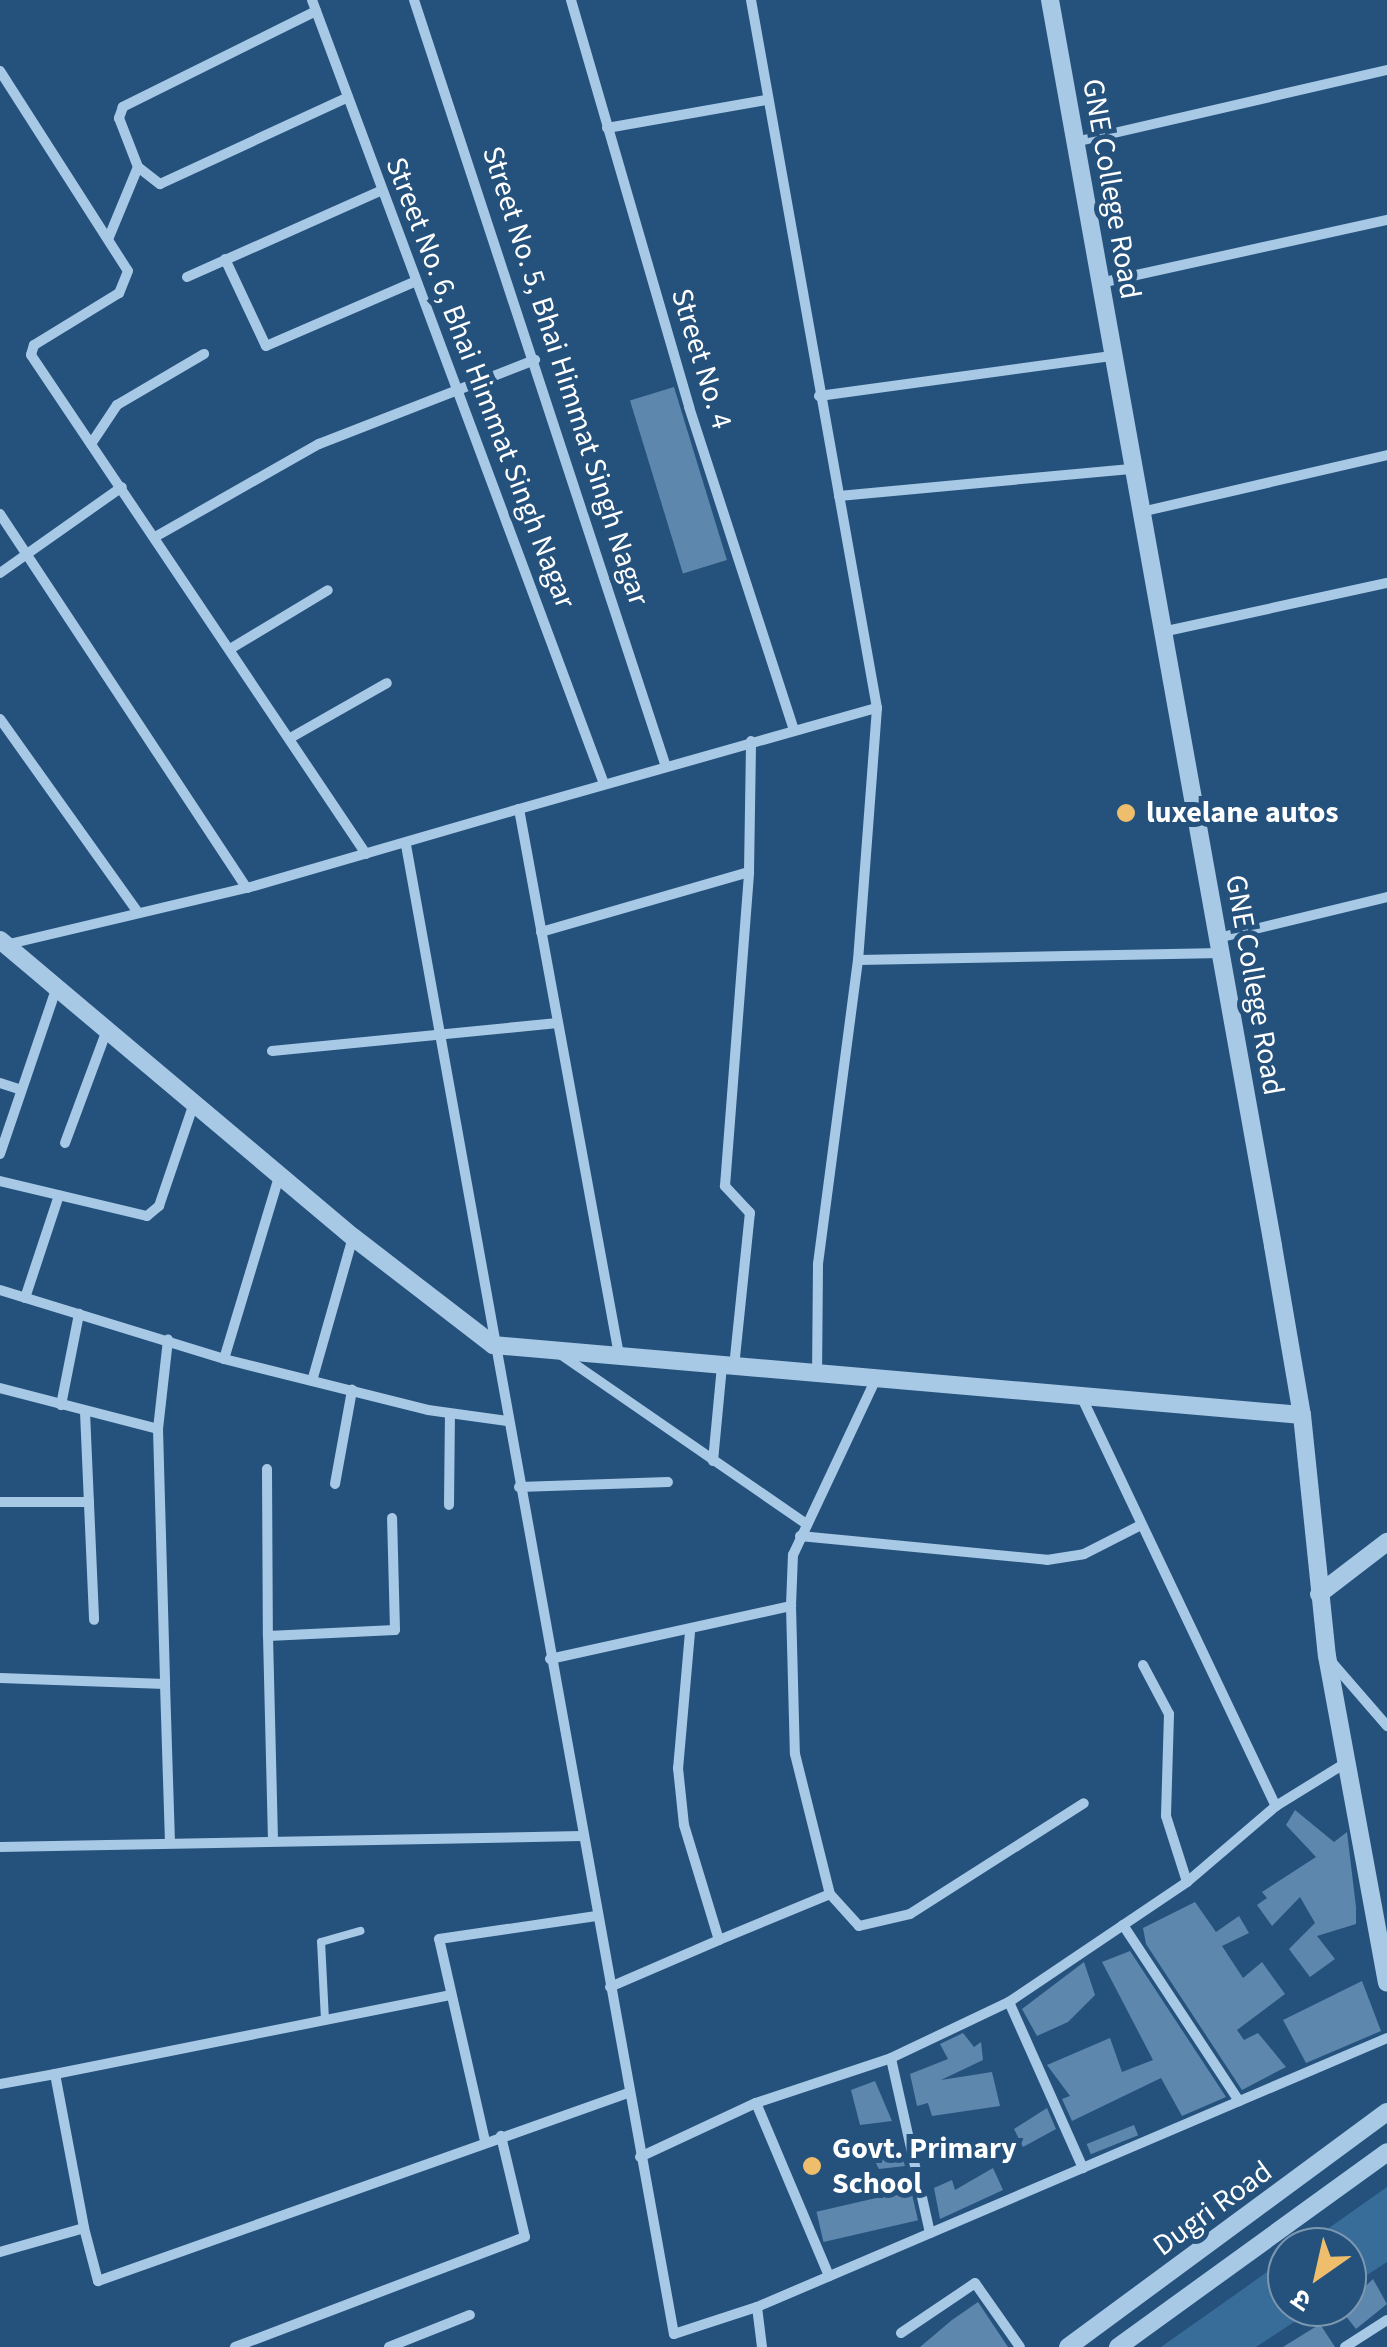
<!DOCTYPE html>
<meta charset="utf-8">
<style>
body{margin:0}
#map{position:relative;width:1387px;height:2347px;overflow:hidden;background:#25527c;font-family:"Source Sans 3","Noto Sans Devanagari",sans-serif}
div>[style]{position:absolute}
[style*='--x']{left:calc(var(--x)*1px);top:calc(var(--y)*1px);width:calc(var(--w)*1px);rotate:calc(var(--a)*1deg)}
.green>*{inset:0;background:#386c99}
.building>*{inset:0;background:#5d87ad;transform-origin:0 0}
.service>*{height:8px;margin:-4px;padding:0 4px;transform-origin:4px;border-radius:4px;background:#a8c9e5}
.minor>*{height:10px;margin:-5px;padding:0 5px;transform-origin:5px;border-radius:5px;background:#a8c9e5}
.tertiary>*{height:18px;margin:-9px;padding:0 9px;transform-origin:9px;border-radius:9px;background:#a8c9e5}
.dots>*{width:28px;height:28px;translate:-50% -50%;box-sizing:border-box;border:5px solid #25527c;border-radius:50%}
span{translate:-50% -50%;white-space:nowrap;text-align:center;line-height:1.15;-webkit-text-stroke:10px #25527c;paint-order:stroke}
.street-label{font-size:30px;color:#fff}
.poi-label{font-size:30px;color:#fff;font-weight:700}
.left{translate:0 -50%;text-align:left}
.north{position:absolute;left:1267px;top:2227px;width:100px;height:100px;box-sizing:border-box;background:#25527c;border:2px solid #7c97b0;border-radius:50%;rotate:214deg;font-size:28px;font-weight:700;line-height:40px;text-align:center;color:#fff}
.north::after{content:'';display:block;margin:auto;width:35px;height:45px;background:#eebe6d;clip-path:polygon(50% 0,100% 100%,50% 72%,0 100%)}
</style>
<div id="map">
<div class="green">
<i style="clip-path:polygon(1387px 2187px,1387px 2262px,1347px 2288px,1347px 2247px,1302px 2247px)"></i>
<i style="clip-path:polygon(1287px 2258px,1287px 2307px,1317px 2307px,1256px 2347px,1161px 2347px)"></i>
</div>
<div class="building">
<i style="left:674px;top:387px;width:181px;height:46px;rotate:73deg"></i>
<i style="clip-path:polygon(1295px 1810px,1334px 1842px,1347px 1832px,1356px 1907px,1356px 1924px,1317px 1936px,1335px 1959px,1310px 1977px,1289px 1949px,1315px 1923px,1300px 1897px,1272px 1926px,1257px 1905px,1267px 1898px,1262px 1892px,1316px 1857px,1286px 1825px)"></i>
<i style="clip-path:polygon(1195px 1902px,1216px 1932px,1239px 1916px,1249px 1933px,1222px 1946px,1243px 1978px,1262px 1962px,1285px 1994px,1237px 2030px,1244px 2040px,1258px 2033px,1286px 2067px,1242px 2090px,1146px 1944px,1143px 1928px)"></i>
<i style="clip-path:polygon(1130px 1951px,1226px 2097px,1182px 2116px,1161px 2078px,1072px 2121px,1062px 2099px,1070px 2096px,1047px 2065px,1110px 2038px,1122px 2072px,1153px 2060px,1102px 1962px)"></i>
<i style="clip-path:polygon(1084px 1962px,1095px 1995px,1068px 2022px,1037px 2036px,1022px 2009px)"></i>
<i style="clip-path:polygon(1362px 1981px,1381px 2031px,1306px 2063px,1283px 2020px)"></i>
<i style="clip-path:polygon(963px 2033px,974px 2047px,981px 2042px,983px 2060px,941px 2080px,992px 2072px,1000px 2106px,932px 2116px,928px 2103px,917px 2106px,910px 2074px,948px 2059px,940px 2044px)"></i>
<i style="clip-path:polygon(875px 2081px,892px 2121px,860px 2125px,851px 2090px)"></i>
<i style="clip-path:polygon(1047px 2108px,1056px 2129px,1023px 2147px,1014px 2129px)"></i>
<i style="left:1134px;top:2125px;width:11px;height:51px;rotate:68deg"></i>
<i style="clip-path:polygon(898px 2145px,905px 2166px,879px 2169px,871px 2154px)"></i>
<i style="clip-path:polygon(993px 2168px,1003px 2190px,940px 2219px,934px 2188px,952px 2180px,955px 2190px)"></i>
<i style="left:911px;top:2190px;width:31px;height:97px;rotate:77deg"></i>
<i style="clip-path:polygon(1373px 2279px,1387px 2304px,1356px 2329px,1341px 2310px)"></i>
<i style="clip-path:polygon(978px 2302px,1008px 2347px,920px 2347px,952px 2320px)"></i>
<i style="clip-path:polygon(1320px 2324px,1335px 2347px,1283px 2347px)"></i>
</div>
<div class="service">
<i style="--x:325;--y:2020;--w:78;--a:-92.9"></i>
<i style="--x:321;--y:1942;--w:41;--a:-15.8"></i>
</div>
<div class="minor">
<i style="--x:312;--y:0;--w:837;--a:69.57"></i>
<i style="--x:414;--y:0;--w:807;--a:71.81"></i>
<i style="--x:571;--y:0;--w:424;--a:73.8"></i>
<i style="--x:689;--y:407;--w:337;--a:72"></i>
<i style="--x:751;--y:0;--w:719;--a:79.91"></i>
<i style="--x:316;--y:11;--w:216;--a:153.6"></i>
<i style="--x:123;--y:107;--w:12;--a:110"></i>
<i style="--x:119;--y:118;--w:53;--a:68.8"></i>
<i style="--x:138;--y:167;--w:28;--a:38"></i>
<i style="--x:160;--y:184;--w:207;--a:-24.8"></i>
<i style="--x:0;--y:71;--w:237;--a:57.4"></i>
<i style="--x:128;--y:271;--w:24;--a:112"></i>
<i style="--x:119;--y:293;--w:100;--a:148.5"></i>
<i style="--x:34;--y:345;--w:10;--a:107"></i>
<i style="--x:31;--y:355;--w:601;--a:56.12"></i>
<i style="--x:607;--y:128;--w:160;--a:-10"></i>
<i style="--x:1075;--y:142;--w:320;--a:-13"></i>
<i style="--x:109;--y:237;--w:76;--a:-67.5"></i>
<i style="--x:225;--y:259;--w:96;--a:64.8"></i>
<i style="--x:266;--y:346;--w:161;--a:-23.4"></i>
<i style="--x:187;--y:277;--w:209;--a:-24"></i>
<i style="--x:1100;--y:283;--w:294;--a:-12.4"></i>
<i style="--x:819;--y:396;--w:295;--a:-7.8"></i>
<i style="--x:91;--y:444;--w:47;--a:-56.3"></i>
<i style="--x:117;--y:405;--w:101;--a:-30.4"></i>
<i style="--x:839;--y:496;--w:293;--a:-5.3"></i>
<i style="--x:1141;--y:512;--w:253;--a:-13"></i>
<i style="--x:0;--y:514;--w:448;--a:56.6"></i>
<i style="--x:155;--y:537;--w:189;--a:-29.6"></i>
<i style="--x:319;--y:444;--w:232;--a:-21.3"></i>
<i style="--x:0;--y:573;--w:149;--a:-35.2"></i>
<i style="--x:1162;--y:632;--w:230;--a:-12.3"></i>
<i style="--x:230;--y:649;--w:114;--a:-31"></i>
<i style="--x:0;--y:719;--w:236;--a:54.5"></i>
<i style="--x:292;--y:737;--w:109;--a:-29.6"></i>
<i style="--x:519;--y:809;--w:372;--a:-15.8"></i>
<i style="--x:877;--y:708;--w:253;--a:94.3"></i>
<i style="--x:858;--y:960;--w:307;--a:97.5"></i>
<i style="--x:818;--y:1264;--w:109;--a:90.5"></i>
<i style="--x:406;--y:845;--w:1513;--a:79.8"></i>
<i style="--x:674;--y:2334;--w:87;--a:-18"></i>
<i style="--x:757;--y:2307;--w:685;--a:-23.12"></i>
<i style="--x:541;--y:932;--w:216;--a:-16.1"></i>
<i style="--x:1218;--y:938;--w:174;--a:-13.6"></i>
<i style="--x:5;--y:945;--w:249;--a:-13.3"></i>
<i style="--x:247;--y:888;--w:283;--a:-16.2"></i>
<i style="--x:519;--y:809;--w:555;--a:79.62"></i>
<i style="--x:858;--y:960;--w:364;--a:-1.1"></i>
<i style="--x:272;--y:1051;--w:287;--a:-5.6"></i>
<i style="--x:0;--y:1083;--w:22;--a:18"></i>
<i style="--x:65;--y:1143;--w:121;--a:-69.6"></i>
<i style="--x:0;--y:1154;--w:176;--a:-71.2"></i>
<i style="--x:0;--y:1181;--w:151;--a:13.4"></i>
<i style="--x:147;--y:1216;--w:16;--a:-40"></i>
<i style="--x:159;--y:1206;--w:109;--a:-71.2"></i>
<i style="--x:0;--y:1290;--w:234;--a:17.1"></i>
<i style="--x:224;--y:1359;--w:210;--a:14"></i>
<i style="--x:428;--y:1410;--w:80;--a:7.9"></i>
<i style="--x:25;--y:1298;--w:108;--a:-71.7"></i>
<i style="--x:560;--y:1354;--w:299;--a:34.6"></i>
<i style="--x:224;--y:1359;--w:193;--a:-73.2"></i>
<i style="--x:734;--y:1367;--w:155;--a:-84.1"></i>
<i style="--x:750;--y:1213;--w:37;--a:-133"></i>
<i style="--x:725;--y:1186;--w:315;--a:-85.6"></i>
<i style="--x:749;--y:872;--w:131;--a:-89.1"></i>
<i style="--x:312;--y:1381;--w:150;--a:-74.1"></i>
<i style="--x:0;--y:1388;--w:163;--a:14.5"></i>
<i style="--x:158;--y:1429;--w:90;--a:-83.6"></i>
<i style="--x:1082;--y:1398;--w:452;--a:64.6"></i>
<i style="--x:1276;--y:1806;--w:86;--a:-31.7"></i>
<i style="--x:61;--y:1405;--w:93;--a:-78.8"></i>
<i style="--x:85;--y:1412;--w:208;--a:87.5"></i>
<i style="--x:158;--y:1429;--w:255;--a:88.4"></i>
<i style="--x:713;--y:1461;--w:95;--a:-84.6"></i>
<i style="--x:267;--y:1469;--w:167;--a:89.7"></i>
<i style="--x:268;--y:1636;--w:127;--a:-2.7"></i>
<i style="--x:395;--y:1630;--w:112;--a:-91.5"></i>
<i style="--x:335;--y:1484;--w:96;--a:-79.7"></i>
<i style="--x:519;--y:1487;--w:149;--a:-1.9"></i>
<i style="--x:0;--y:1502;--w:89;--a:0"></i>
<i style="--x:449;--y:1505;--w:90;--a:-89.4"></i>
<i style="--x:800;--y:1536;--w:248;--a:5.5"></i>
<i style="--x:1047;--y:1560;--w:37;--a:-9"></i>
<i style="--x:1084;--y:1554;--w:64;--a:-27"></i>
<i style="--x:791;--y:1606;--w:148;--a:88.5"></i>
<i style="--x:795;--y:1754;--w:144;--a:76"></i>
<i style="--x:830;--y:1894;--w:43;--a:47.8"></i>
<i style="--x:859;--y:1926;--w:52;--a:-13.2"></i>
<i style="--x:910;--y:1914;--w:206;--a:-32.5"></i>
<i style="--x:690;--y:1632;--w:137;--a:95"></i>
<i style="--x:678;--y:1768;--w:57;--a:84"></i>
<i style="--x:684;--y:1825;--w:120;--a:73.1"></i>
<i style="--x:719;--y:1940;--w:120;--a:-22.5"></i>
<i style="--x:268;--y:1636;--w:205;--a:88.6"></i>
<i style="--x:550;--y:1659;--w:247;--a:-12.4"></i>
<i style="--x:791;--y:1606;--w:51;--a:-87.8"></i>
<i style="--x:793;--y:1555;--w:195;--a:-64.8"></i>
<i style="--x:1329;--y:1659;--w:89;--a:49.1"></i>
<i style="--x:1143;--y:1665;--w:55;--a:62"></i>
<i style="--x:1169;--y:1714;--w:102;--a:91.7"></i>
<i style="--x:1166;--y:1816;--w:69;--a:72.3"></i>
<i style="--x:0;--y:1678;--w:165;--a:2.1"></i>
<i style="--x:165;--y:1684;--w:157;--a:88.2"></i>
<i style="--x:0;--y:1847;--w:582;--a:-1.08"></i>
<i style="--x:1123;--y:1925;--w:211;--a:56.6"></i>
<i style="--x:610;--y:1987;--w:119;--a:-23.3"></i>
<i style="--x:1009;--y:2002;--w:182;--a:66"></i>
<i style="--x:55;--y:2074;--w:399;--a:-11.3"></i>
<i style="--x:0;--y:2084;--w:56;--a:-10.3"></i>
<i style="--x:55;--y:2074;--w:157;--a:79.3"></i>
<i style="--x:756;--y:2103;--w:142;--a:-18.4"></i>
<i style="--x:485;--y:2141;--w:207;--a:-102.8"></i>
<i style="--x:439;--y:1939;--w:159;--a:-8.3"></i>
<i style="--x:640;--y:2157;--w:128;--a:-25"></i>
<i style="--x:756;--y:2103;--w:188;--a:67.1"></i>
<i style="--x:930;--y:2233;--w:179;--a:-102.6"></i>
<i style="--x:891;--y:2058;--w:131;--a:-25.4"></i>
<i style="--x:1009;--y:2002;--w:215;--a:-34"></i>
<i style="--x:1187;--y:1882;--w:117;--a:-40.5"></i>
<i style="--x:0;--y:2252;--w:87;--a:-15.9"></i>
<i style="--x:84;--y:2228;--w:55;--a:75.2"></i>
<i style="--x:98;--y:2281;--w:562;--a:-19.53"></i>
<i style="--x:757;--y:2307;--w:40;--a:82.9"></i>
<i style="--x:901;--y:2333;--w:89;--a:-34"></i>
<i style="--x:975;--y:2283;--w:78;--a:54.9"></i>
<i style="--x:235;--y:2347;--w:310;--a:-20.8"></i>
<i style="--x:525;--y:2237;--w:104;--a:-103.4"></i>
<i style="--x:389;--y:2347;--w:87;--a:-21.6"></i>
<i style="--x:1345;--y:2347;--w:50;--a:-32.7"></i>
</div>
<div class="tertiary">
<i style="--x:1050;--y:0;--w:1266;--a:79.85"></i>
<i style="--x:1273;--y:1246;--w:171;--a:80.3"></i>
<i style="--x:1302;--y:1415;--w:242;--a:84.1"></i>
<i style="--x:1327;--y:1656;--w:332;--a:79.6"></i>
<i style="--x:0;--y:940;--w:461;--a:40.1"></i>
<i style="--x:353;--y:1237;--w:177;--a:37.6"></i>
<i style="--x:493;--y:1345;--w:812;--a:4.95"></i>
<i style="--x:1319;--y:1594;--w:86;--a:-37.4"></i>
<i style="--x:1068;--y:2347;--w:396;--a:-36.4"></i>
<i style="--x:1118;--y:2347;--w:332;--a:-35.9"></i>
</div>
<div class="dots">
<i style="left:1126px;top:813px;background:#eebe6d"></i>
<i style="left:812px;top:2166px;background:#eebe6d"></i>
</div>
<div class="street-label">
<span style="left:1111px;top:189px;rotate:80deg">GNE College Road</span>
<span style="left:701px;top:359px;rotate:73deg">Street No. 4</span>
<span style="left:565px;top:376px;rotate:72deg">Street No. 5, Bhai Himmat Singh Nagar</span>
<span style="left:480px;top:383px;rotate:69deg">Street No. 6, Bhai Himmat Singh Nagar</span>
<span style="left:1254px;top:985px;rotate:80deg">GNE College Road</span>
<span style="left:1213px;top:2209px;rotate:-36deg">Dugri Road</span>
</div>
<div class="poi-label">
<span class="left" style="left:1146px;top:813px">luxelane autos</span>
<span class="left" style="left:832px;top:2166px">Govt. Primary<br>School</span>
</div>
<div class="north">उ</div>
</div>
